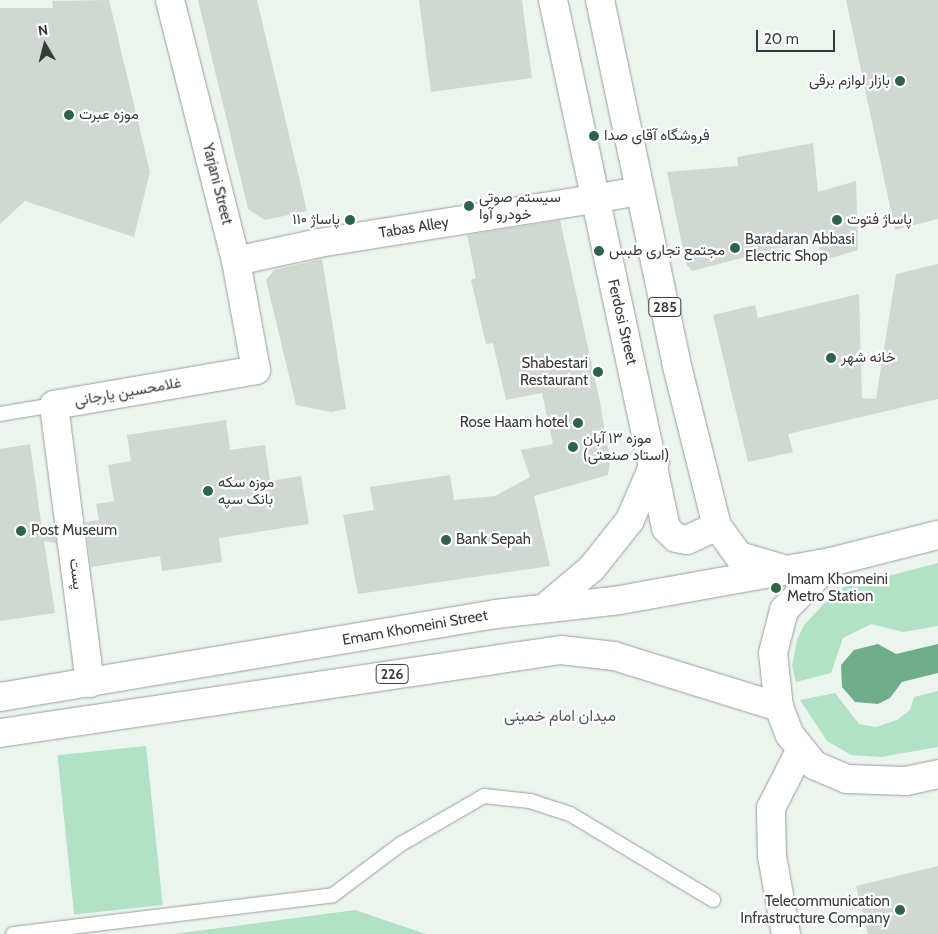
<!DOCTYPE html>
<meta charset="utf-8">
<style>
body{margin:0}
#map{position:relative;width:938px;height:934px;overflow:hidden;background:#ebf4ee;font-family:Cabin,Vazirmatn,sans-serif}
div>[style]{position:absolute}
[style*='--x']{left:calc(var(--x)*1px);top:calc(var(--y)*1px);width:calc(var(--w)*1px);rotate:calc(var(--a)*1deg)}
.green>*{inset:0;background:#b1e2c5;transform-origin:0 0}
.water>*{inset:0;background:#70ad8b}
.building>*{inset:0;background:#cfd8d2}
.roads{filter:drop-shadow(0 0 1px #979f9a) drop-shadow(0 0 1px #979f9a)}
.lane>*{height:14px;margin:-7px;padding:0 7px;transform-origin:7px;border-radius:7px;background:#fff}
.street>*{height:28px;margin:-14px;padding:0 14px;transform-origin:14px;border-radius:14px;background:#fff}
.primary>*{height:28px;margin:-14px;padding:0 14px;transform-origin:14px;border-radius:14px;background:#fff}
.dots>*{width:14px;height:14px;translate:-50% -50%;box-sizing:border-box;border:2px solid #fff;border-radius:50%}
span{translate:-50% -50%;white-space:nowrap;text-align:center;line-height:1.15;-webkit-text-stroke:4.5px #fff;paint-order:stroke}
.shield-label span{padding:1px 4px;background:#fff;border:1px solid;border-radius:4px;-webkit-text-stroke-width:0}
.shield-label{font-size:14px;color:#373b39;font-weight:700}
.poi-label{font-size:15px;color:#373b39}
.right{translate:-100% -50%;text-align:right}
.left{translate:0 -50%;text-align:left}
.street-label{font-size:15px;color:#373b39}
.neighbourhood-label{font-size:16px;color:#525a55}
.north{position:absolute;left:20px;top:20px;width:50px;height:50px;-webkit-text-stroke:4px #fff;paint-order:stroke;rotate:352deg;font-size:14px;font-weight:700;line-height:20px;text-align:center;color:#373b39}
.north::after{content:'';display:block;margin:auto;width:18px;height:22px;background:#373b39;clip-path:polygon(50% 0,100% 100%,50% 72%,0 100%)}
.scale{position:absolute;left:756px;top:30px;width:79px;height:22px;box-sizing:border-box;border:2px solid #373b39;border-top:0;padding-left:6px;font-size:15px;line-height:18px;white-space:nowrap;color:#373b39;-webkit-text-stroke:4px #fff;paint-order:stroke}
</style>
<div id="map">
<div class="green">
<i style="clip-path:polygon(938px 563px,938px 626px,903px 632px,871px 624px,843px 638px,831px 673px,796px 682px,792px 666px,797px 640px,804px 625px,838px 589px)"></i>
<i style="clip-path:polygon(938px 691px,938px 747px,881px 757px,851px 755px,827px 741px,800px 700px,835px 693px,859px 724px,876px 727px,897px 720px,910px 710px,914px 697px)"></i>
<i style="left:146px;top:746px;width:160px;height:89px;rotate:84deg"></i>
<i style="clip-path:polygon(355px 910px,426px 934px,174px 934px)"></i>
</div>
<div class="water">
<i style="clip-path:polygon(878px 644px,896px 654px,938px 644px,938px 673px,902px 682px,890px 698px,878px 704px,855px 702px,842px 687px,841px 665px,854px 650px)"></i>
</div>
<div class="building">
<i style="clip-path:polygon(109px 0,150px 172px,134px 237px,25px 201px,0 224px,0 8px,53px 8px,52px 1px)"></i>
<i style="clip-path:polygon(198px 0,257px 0,307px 211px,265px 220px,248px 209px)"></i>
<i style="clip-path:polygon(419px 0,522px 0,532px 78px,431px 92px)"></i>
<i style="clip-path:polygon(846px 0,938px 0,938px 219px,895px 230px)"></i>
<i style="clip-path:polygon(813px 143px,818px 192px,856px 181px,858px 250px,821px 261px,818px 238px,692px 271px,686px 264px,667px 172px,738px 166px,737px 157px)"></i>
<i style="clip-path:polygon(560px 220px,600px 402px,610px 461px,608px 475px,534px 496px,550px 566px,358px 594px,343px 515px,374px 510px,370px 487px,450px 475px,454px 500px,495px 496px,530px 477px,521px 450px,553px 444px,542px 393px,506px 400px,493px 343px,486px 344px,471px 280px,476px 278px,467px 235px)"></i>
<i style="clip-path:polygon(322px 259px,346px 409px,331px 412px,296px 405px,266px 280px,274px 270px)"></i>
<i style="clip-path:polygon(938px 264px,938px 399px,788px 434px,793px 452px,748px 462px,713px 315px,755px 305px,758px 318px,859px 294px,862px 398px,876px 399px,896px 274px)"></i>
<i style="clip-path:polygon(226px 420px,230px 450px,265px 445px,270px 481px,301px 476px,309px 524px,219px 538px,222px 562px,162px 571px,160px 556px,91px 567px,85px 522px,99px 520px,96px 504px,114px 501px,108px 465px,131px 461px,127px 435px)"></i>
<i style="clip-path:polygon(30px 444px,42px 529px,54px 527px,56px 543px,44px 541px,55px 613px,0 621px,0 449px)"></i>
<i style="clip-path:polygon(938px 866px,938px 934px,868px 934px,856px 886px)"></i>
</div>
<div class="roads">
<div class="lane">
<i style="--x:0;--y:414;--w:55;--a:-9.5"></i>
<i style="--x:13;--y:934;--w:322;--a:-6.9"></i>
<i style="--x:333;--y:895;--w:85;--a:-36.9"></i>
<i style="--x:401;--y:844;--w:96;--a:-30"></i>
<i style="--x:484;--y:796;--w:46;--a:6.2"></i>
<i style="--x:530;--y:801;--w:42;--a:18"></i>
<i style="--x:570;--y:814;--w:167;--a:31"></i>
</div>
<div class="street">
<i style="--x:236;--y:261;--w:85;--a:-12.2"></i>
<i style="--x:319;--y:243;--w:278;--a:-9.1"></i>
<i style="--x:90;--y:683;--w:280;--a:-97.4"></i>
<i style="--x:54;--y:405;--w:205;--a:-9.8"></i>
<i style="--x:256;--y:370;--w:111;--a:-100.4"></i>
<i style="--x:236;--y:261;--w:269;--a:-104.2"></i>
<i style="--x:786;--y:934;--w:79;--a:-100.2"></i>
<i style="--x:772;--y:856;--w:48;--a:-91.2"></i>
<i style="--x:771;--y:808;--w:66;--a:-63"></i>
</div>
<div class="primary">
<i style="--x:553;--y:0;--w:540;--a:77.92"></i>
<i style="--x:666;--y:528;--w:14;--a:45"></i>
<i style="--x:676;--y:538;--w:11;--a:10"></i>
<i style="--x:687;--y:540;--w:33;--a:-25"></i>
<i style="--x:600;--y:0;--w:370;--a:78.1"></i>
<i style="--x:676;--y:362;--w:169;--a:76"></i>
<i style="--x:717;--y:526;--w:37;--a:54"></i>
<i style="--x:739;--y:556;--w:43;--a:16.3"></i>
<i style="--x:593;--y:199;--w:47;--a:-9.9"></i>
<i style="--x:831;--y:562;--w:67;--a:134.4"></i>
<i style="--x:784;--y:610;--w:44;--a:104.3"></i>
<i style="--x:773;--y:653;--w:54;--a:83.7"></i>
<i style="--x:779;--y:707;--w:30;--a:69"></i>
<i style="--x:790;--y:735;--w:38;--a:51"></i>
<i style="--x:814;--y:765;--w:36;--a:23"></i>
<i style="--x:847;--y:779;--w:59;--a:1.9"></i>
<i style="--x:906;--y:781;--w:33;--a:-12"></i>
<i style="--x:546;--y:607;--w:60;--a:-40.3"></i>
<i style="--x:592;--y:568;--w:61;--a:-51.6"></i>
<i style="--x:630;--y:520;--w:63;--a:-66.7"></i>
<i style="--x:0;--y:697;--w:503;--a:-9.5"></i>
<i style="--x:496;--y:614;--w:125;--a:-6.4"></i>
<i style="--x:620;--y:600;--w:214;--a:-10.2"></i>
<i style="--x:831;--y:562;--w:110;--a:-14.2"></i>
<i style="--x:0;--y:733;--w:567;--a:-8.42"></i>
<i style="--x:561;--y:650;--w:53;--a:6.5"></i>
<i style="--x:614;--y:656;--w:173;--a:17.2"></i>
</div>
</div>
<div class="dots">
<i style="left:900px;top:81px;background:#2f6347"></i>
<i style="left:69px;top:115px;background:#2f6347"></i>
<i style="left:594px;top:136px;background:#2f6347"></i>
<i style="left:469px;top:206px;background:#2f6347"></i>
<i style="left:350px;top:220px;background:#2f6347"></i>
<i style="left:837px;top:220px;background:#2f6347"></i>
<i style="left:735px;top:248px;background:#2f6347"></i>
<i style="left:599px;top:251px;background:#2f6347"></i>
<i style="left:831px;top:358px;background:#2f6347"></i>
<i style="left:598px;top:372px;background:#2f6347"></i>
<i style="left:578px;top:423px;background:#2f6347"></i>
<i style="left:573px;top:447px;background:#2f6347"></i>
<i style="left:208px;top:491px;background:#2f6347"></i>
<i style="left:21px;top:531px;background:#2f6347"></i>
<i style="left:446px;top:540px;background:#2f6347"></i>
<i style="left:776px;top:588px;background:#2f6347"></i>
<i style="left:900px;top:910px;background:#2f6347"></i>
</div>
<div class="shield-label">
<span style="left:665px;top:307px">285</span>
<span style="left:392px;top:674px">226</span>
</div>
<div class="poi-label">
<span class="right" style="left:890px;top:81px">بازار لوازم برقی</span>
<span class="left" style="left:79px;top:115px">موزه عبرت</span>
<span class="left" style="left:604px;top:136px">فروشگاه آقای صدا</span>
<span class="left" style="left:479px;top:206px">سیستم صوتی<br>خودرو آوا</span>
<span class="right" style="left:340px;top:220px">پاساژ ۱۱۰</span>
<span class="left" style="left:847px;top:220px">پاساژ فتوت</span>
<span class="left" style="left:745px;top:248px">Baradaran Abbasi<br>Electric Shop</span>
<span class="left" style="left:609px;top:251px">مجتمع تجاری طبس</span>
<span class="left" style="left:841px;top:358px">خانه شهر</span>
<span class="right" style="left:588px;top:372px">Shabestari<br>Restaurant</span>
<span class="right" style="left:568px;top:423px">Rose Haam hotel</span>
<span class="left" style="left:583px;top:447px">موزه ۱۳ آبان<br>(استاد صنعتی)</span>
<span class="left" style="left:218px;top:491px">موزه سکه<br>بانک سپه</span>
<span class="left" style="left:31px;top:531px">Post Museum</span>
<span class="left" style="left:456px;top:540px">Bank Sepah</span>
<span class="left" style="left:787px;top:588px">Imam Khomeini<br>Metro Station</span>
<span class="right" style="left:890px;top:910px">Telecommunication<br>Infrastructure Company</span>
</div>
<div class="street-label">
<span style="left:217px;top:184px;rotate:76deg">Yarjani Street</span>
<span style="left:414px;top:228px;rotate:-9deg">Tabas Alley</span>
<span style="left:622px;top:322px;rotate:77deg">Ferdosi Street</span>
<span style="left:128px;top:392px;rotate:-10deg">غلامحسین یارجانی</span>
<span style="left:76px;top:574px;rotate:83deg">پست</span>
<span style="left:415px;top:628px;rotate:-10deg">Emam Khomeini Street</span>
</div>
<div class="neighbourhood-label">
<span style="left:560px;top:716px">میدان امام خمینی</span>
</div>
<div class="north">N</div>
<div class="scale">20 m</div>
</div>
